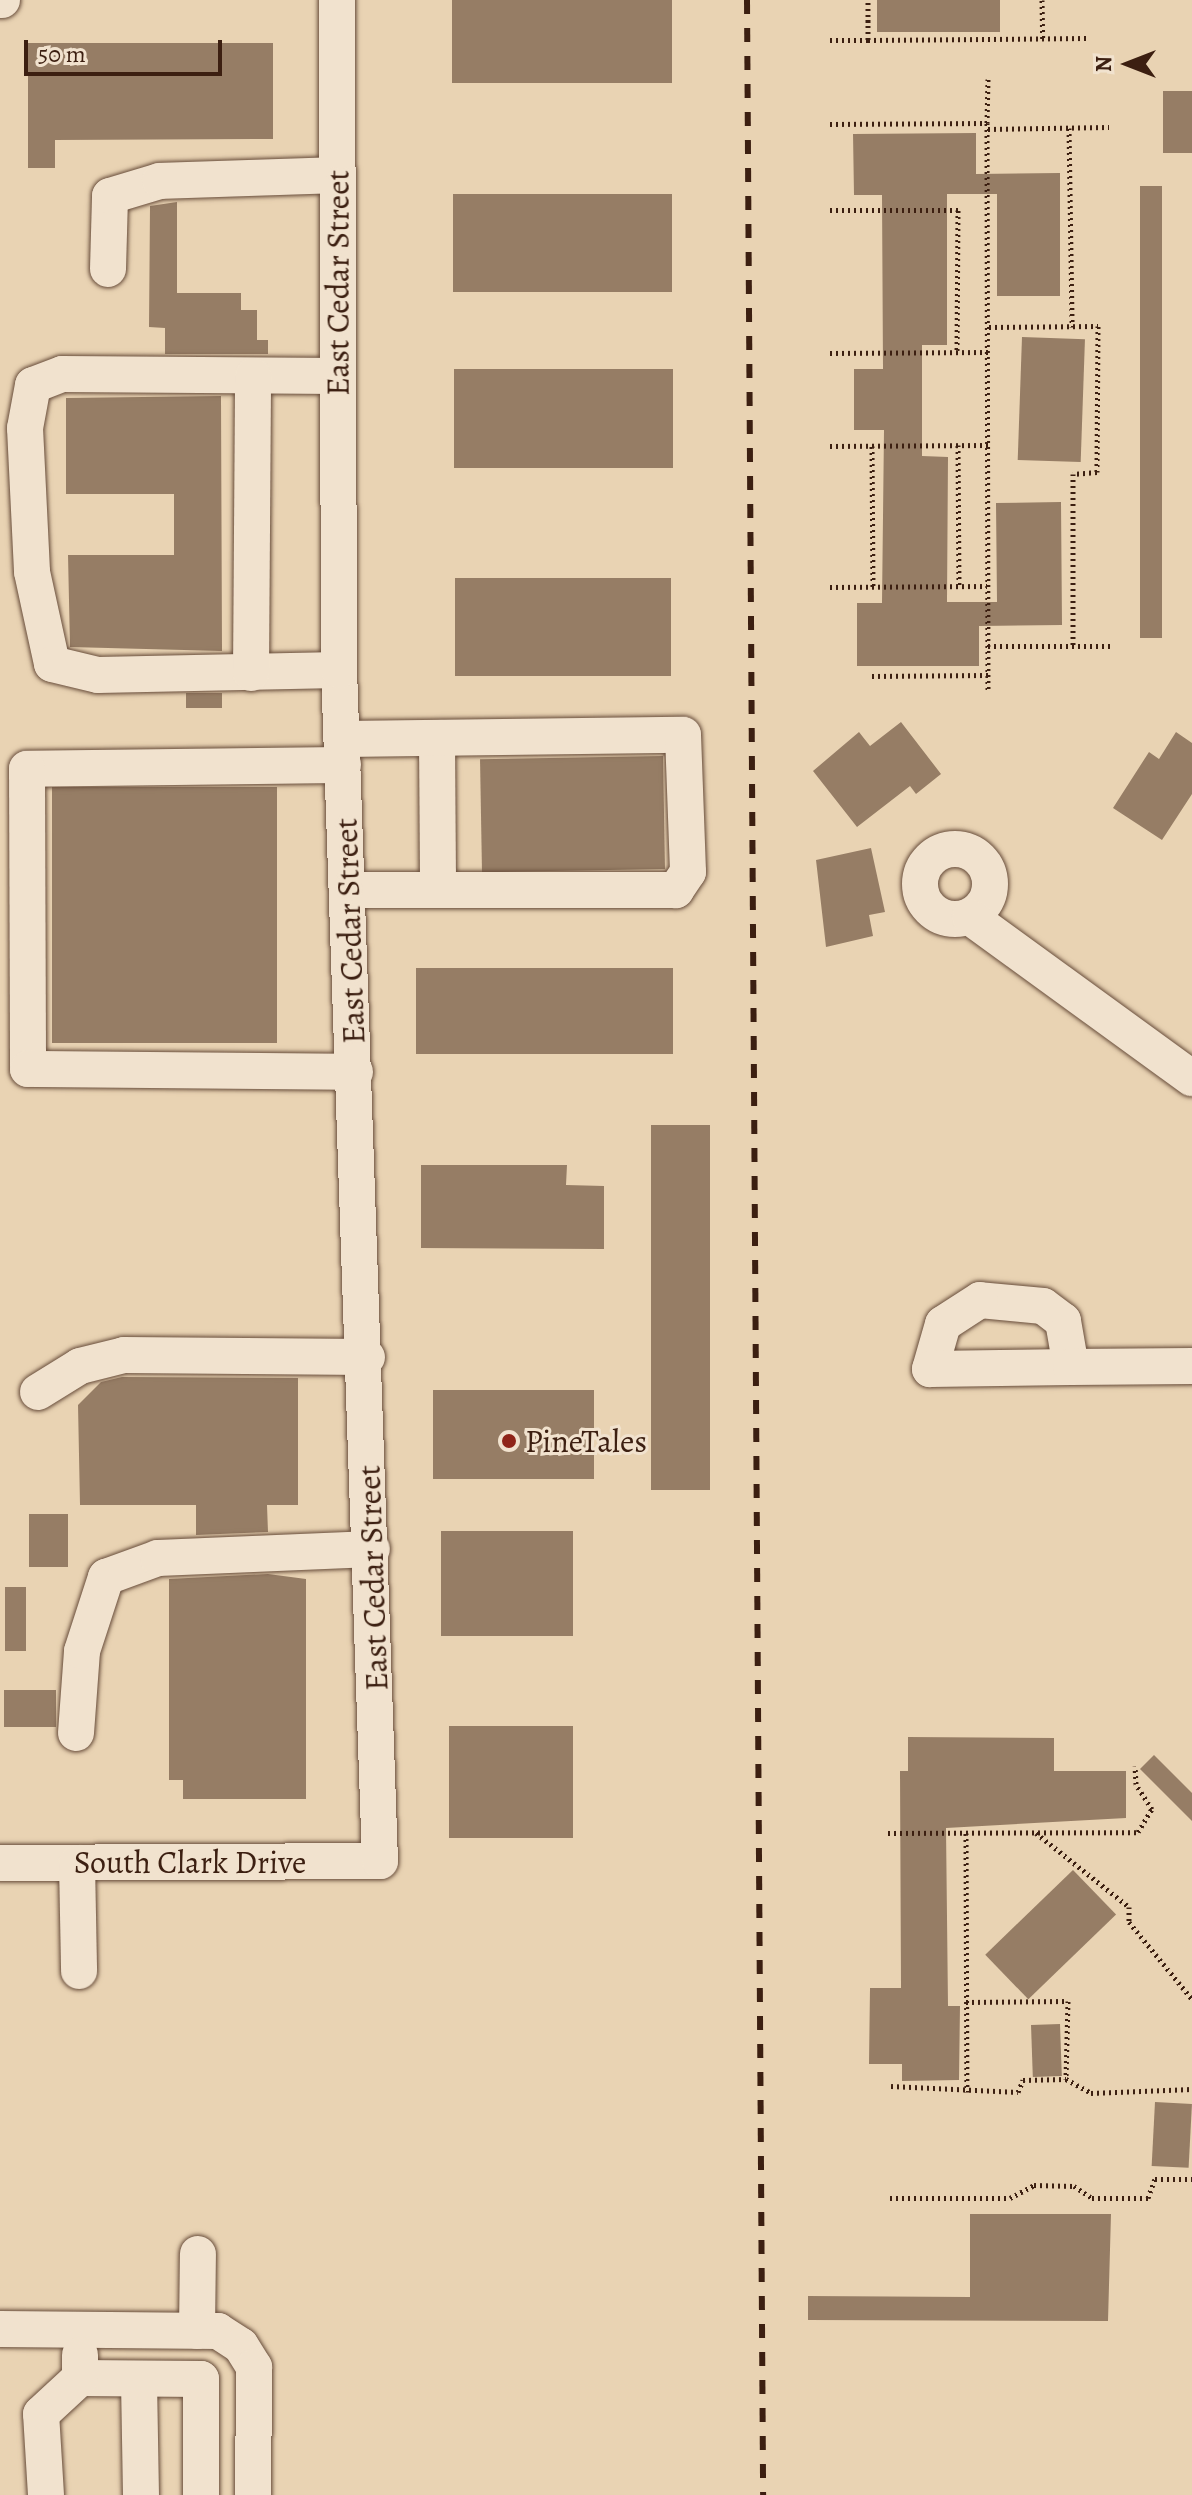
<!DOCTYPE html>
<style>
body{margin:0}
#map{position:relative;width:1192px;height:2495px;overflow:hidden;background:#e9d3b3;font-family:Alegreya,serif}
div>[style]{position:absolute}
[style*='--x']{left:calc(var(--x)*1px);top:calc(var(--y)*1px);width:calc(var(--w)*1px);rotate:calc(var(--a)*1deg)}
.building>*{inset:0;background:#967d65;transform-origin:0 0}
.path>*{height:5px;margin-top:-2.5px;transform-origin:0;background:repeating-linear-gradient(90deg,#3c1f11 0 2px,transparent 0 6px)}
.roads{filter:drop-shadow(0 0 2px #674c3a) drop-shadow(0 0 2px #674c3a)}
.minor>*{height:36px;margin:-18px;padding:0 18px;transform-origin:18px;border-radius:18px;background:#f1e2ce}
.minor>.ring{margin:-18px;padding:0;box-sizing:content-box;background:none;border:36px solid #f1e2ce;border-radius:50%}
.rail>*{height:6px;margin-top:-3px;transform-origin:0;background:repeating-linear-gradient(90deg,#3c1f11 0 14px,transparent 0 28px)}
.dots>*{width:22px;height:22px;translate:-50% -50%;box-sizing:border-box;border:4px solid #f1e2ce;border-radius:50%}
span{translate:-50% -50%;white-space:nowrap;text-align:center;line-height:1.15;-webkit-text-stroke:6px #f1e2ce;paint-order:stroke}
.street-label{font-size:32px;color:#3c1f11}
.poi-label{font-size:32px;color:#3c1f11}
.left{translate:0 -50%;text-align:left}
.north{position:absolute;left:1088px;top:24px;width:80px;height:80px;-webkit-text-stroke:6px #f1e2ce;paint-order:stroke;rotate:270deg;font-size:22px;font-weight:700;line-height:32px;text-align:center;color:#3c1f11}
.north::after{content:'';display:block;margin:auto;width:28px;height:36px;background:#3c1f11;clip-path:polygon(50% 0,100% 100%,50% 72%,0 100%)}
.scale{position:absolute;left:24px;top:40px;width:198px;height:36px;box-sizing:border-box;border:4px solid #3c1f11;border-top:0;padding-left:10px;font-size:24px;line-height:28px;white-space:nowrap;color:#3c1f11;-webkit-text-stroke:6px #f1e2ce;paint-order:stroke}
</style>
<div id="map">
<div class="building">
<i style="left:452px;top:0;width:220px;height:83px"></i>
<i style="left:877px;top:0;width:123px;height:32px"></i>
<i style="clip-path:polygon(28px 43px,273px 43px,273px 139px,55px 140px,55px 168px,28px 168px)"></i>
<i style="left:1163px;top:91px;width:29px;height:62px"></i>
<i style="clip-path:polygon(976px 133px,976px 174px,1060px 173px,1060px 296px,997px 296px,997px 194px,947px 194px,947px 345px,922px 345px,922px 456px,948px 457px,947px 602px,997px 602px,996px 503px,1061px 502px,1062px 625px,979px 626px,979px 666px,857px 666px,857px 603px,882px 603px,884px 430px,854px 430px,854px 369px,883px 369px,882px 195px,854px 195px,853px 134px)"></i>
<i style="left:1140px;top:186px;width:22px;height:452px"></i>
<i style="left:453px;top:194px;width:219px;height:98px"></i>
<i style="clip-path:polygon(177px 202px,177px 293px,241px 293px,241px 310px,257px 310px,257px 340px,268px 340px,268px 354px,165px 354px,165px 328px,149px 327px,150px 206px)"></i>
<i style="left:1022px;top:337px;width:63px;height:123px;rotate:2deg"></i>
<i style="left:454px;top:369px;width:219px;height:99px"></i>
<i style="clip-path:polygon(221px 396px,222px 651px,70px 647px,68px 555px,174px 555px,174px 494px,66px 494px,66px 398px)"></i>
<i style="left:455px;top:578px;width:216px;height:98px"></i>
<i style="left:222px;top:693px;width:15px;height:36px;rotate:90deg"></i>
<i style="clip-path:polygon(901px 722px,941px 774px,916px 794px,910px 786px,857px 827px,813px 771px,859px 732px,870px 746px)"></i>
<i style="clip-path:polygon(1176px 732px,1192px 743px,1192px 794px,1162px 840px,1113px 808px,1149px 752px,1159px 759px)"></i>
<i style="left:663px;top:756px;width:113px;height:183px;rotate:89deg"></i>
<i style="left:277px;top:787px;width:256px;height:225px;rotate:90deg"></i>
<i style="clip-path:polygon(871px 848px,885px 912px,869px 915px,873px 936px,826px 947px,816px 860px)"></i>
<i style="left:416px;top:968px;width:257px;height:86px"></i>
<i style="left:710px;top:1125px;width:365px;height:59px;rotate:90deg"></i>
<i style="clip-path:polygon(421px 1165px,567px 1165px,566px 1185px,604px 1186px,604px 1249px,421px 1248px)"></i>
<i style="clip-path:polygon(122px 1377px,298px 1378px,298px 1505px,267px 1505px,268px 1532px,196px 1535px,196px 1505px,80px 1505px,78px 1405px,101px 1382px)"></i>
<i style="left:594px;top:1390px;width:89px;height:161px;rotate:90deg"></i>
<i style="left:29px;top:1514px;width:39px;height:53px"></i>
<i style="left:441px;top:1531px;width:132px;height:105px"></i>
<i style="clip-path:polygon(268px 1574px,306px 1579px,306px 1799px,183px 1799px,183px 1780px,169px 1780px,169px 1579px)"></i>
<i style="left:5px;top:1587px;width:21px;height:64px"></i>
<i style="left:4px;top:1690px;width:52px;height:37px"></i>
<i style="left:449px;top:1726px;width:124px;height:112px"></i>
<i style="clip-path:polygon(908px 1737px,1054px 1738px,1054px 1771px,1126px 1771px,1126px 1818px,946px 1828px,948px 2006px,960px 2006px,959px 2080px,902px 2081px,902px 2064px,869px 2064px,870px 1988px,901px 1988px,900px 1771px,908px 1771px)"></i>
<i style="clip-path:polygon(1154px 1755px,1192px 1793px,1192px 1821px,1140px 1769px)"></i>
<i style="left:1073px;top:1870px;width:62px;height:122px;rotate:46deg"></i>
<i style="left:1060px;top:2024px;width:52px;height:29px;rotate:88deg"></i>
<i style="left:1155px;top:2102px;width:37px;height:64px;rotate:3deg"></i>
<i style="clip-path:polygon(970px 2214px,1111px 2214px,1108px 2321px,808px 2320px,808px 2296px,970px 2297px)"></i>
</div>
<div class="path">
<i style="--x:1042;--y:0;--w:39;--a:89"></i>
<i style="--x:830;--y:40;--w:38;--a:0"></i>
<i style="--x:868;--y:40;--w:40;--a:-90"></i>
<i style="--x:868;--y:40;--w:218;--a:-0.5"></i>
<i style="--x:987;--y:123;--w:568;--a:89.9"></i>
<i style="--x:830;--y:124;--w:157;--a:-0.4"></i>
<i style="--x:987;--y:123;--w:44;--a:-88.7"></i>
<i style="--x:1069;--y:128;--w:199;--a:89.1"></i>
<i style="--x:988;--y:129;--w:121;--a:-0.9"></i>
<i style="--x:830;--y:210;--w:128;--a:0"></i>
<i style="--x:958;--y:210;--w:142;--a:90.4"></i>
<i style="--x:989;--y:327;--w:109;--a:-0.5"></i>
<i style="--x:1098;--y:326;--w:146;--a:90.4"></i>
<i style="--x:1097;--y:472;--w:24;--a:175"></i>
<i style="--x:1073;--y:474;--w:172;--a:90"></i>
<i style="--x:830;--y:353;--w:159;--a:-0.4"></i>
<i style="--x:958;--y:445;--w:141;--a:89.6"></i>
<i style="--x:830;--y:446;--w:159;--a:-0.4"></i>
<i style="--x:872;--y:446;--w:141;--a:89.6"></i>
<i style="--x:830;--y:587;--w:157;--a:-0.4"></i>
<i style="--x:988;--y:646;--w:125;--a:0"></i>
<i style="--x:872;--y:676;--w:116;--a:-0.5"></i>
<i style="--x:888;--y:1833;--w:250;--a:-0.2"></i>
<i style="--x:1138;--y:1832;--w:27;--a:-59"></i>
<i style="--x:1152;--y:1809;--w:30;--a:-123"></i>
<i style="--x:1136;--y:1784;--w:18;--a:-93"></i>
<i style="--x:966;--y:1833;--w:259;--a:89.8"></i>
<i style="--x:1036;--y:1833;--w:119;--a:38.5"></i>
<i style="--x:1129;--y:1907;--w:15;--a:90"></i>
<i style="--x:1129;--y:1922;--w:99;--a:50.7"></i>
<i style="--x:966;--y:2002;--w:102;--a:-0.6"></i>
<i style="--x:1068;--y:2001;--w:78;--a:91.5"></i>
<i style="--x:891;--y:2086;--w:127;--a:2.7"></i>
<i style="--x:1018;--y:2092;--w:13;--a:-67"></i>
<i style="--x:1023;--y:2080;--w:43;--a:-1.3"></i>
<i style="--x:1066;--y:2079;--w:29;--a:29"></i>
<i style="--x:1091;--y:2093;--w:101;--a:-2.3"></i>
<i style="--x:890;--y:2198;--w:120;--a:0"></i>
<i style="--x:1010;--y:2198;--w:27;--a:-28"></i>
<i style="--x:1034;--y:2185;--w:40;--a:1.4"></i>
<i style="--x:1074;--y:2186;--w:22;--a:34"></i>
<i style="--x:1092;--y:2198;--w:56;--a:0"></i>
<i style="--x:1148;--y:2198;--w:20;--a:-70"></i>
<i style="--x:1155;--y:2179;--w:37;--a:0"></i>
</div>
<div class="roads">
<div class="minor">
<i style="--x:0;--y:0;--w:2;--a:0"></i>
<i style="--x:108;--y:269;--w:73;--a:-88.4"></i>
<i style="--x:110;--y:196;--w:52;--a:-16.7"></i>
<i style="--x:160;--y:181;--w:177;--a:-1.9"></i>
<i style="--x:338;--y:376;--w:276;--a:-179.6"></i>
<i style="--x:62;--y:374;--w:31;--a:159"></i>
<i style="--x:33;--y:385;--w:44;--a:100.5"></i>
<i style="--x:25;--y:428;--w:144;--a:87.2"></i>
<i style="--x:32;--y:572;--w:94;--a:77.7"></i>
<i style="--x:52;--y:664;--w:47;--a:13.4"></i>
<i style="--x:98;--y:675;--w:241;--a:-1.2"></i>
<i style="--x:251;--y:673;--w:297;--a:-89.6"></i>
<i style="--x:437;--y:738;--w:152;--a:89.6"></i>
<i style="--x:342;--y:739;--w:341;--a:-0.7"></i>
<i style="--x:683;--y:735;--w:137;--a:87.9"></i>
<i style="--x:688;--y:872;--w:22;--a:124"></i>
<i style="--x:676;--y:890;--w:328;--a:180"></i>
<i style="--x:343;--y:765;--w:316;--a:179.3"></i>
<i style="--x:27;--y:769;--w:300;--a:89.8"></i>
<i style="--x:28;--y:1069;--w:327;--a:0.5"></i>
<i class="ring" style="left:920px;top:849px;width:34px;height:34px"></i>
<i style="--x:970;--y:917;--w:274;--a:36"></i>
<i style="--x:1071;--y:1367;--w:47;--a:-99.9"></i>
<i style="--x:1063;--y:1321;--w:25;--a:-143"></i>
<i style="--x:1043;--y:1306;--w:63;--a:-174.6"></i>
<i style="--x:980;--y:1300;--w:44;--a:147"></i>
<i style="--x:943;--y:1324;--w:47;--a:106.1"></i>
<i style="--x:930;--y:1369;--w:141;--a:-0.8"></i>
<i style="--x:1071;--y:1367;--w:121;--a:-0.5"></i>
<i style="--x:38;--y:1392;--w:49;--a:-31.8"></i>
<i style="--x:80;--y:1366;--w:45;--a:-14"></i>
<i style="--x:124;--y:1355;--w:243;--a:0.5"></i>
<i style="--x:76;--y:1733;--w:82;--a:-85.8"></i>
<i style="--x:82;--y:1651;--w:78;--a:-72"></i>
<i style="--x:106;--y:1577;--w:55;--a:-20.1"></i>
<i style="--x:158;--y:1558;--w:214;--a:-2.4"></i>
<i style="--x:0;--y:1863;--w:380;--a:-0.3"></i>
<i style="--x:380;--y:1861;--w:1192;--a:-91.97"></i>
<i style="--x:339;--y:670;--w:670;--a:-90.17"></i>
<i style="--x:77;--y:1863;--w:108;--a:88.9"></i>
<i style="--x:0;--y:2329;--w:218;--a:0.5"></i>
<i style="--x:218;--y:2331;--w:27;--a:33"></i>
<i style="--x:241;--y:2346;--w:25;--a:58"></i>
<i style="--x:254;--y:2367;--w:128;--a:90.4"></i>
<i style="--x:197;--y:2331;--w:77;--a:-89.3"></i>
<i style="--x:80;--y:2378;--w:121;--a:0.5"></i>
<i style="--x:201;--y:2379;--w:116;--a:90"></i>
<i style="--x:139;--y:2381;--w:114;--a:89"></i>
<i style="--x:46;--y:2495;--w:81;--a:-93.5"></i>
<i style="--x:41;--y:2414;--w:53;--a:-42.7"></i>
<i style="--x:80;--y:2378;--w:23;--a:-90"></i>
</div>
</div>
<div class="rail">
<i style="--x:747;--y:0;--w:2495;--a:89.63"></i>
</div>
<div class="dots">
<i style="left:509px;top:1441px;background:#8f2418"></i>
</div>
<div class="street-label">
<span style="left:338px;top:283px;rotate:-90deg">East Cedar Street</span>
<span style="left:350px;top:931px;rotate:-92deg">East Cedar Street</span>
<span style="left:373px;top:1578px;rotate:-92deg">East Cedar Street</span>
<span style="left:190px;top:1862px">South Clark Drive</span>
</div>
<div class="poi-label">
<span class="left" style="left:525px;top:1441px">PineTales</span>
</div>
<div class="north">N</div>
<div class="scale">50 m</div>
</div>
